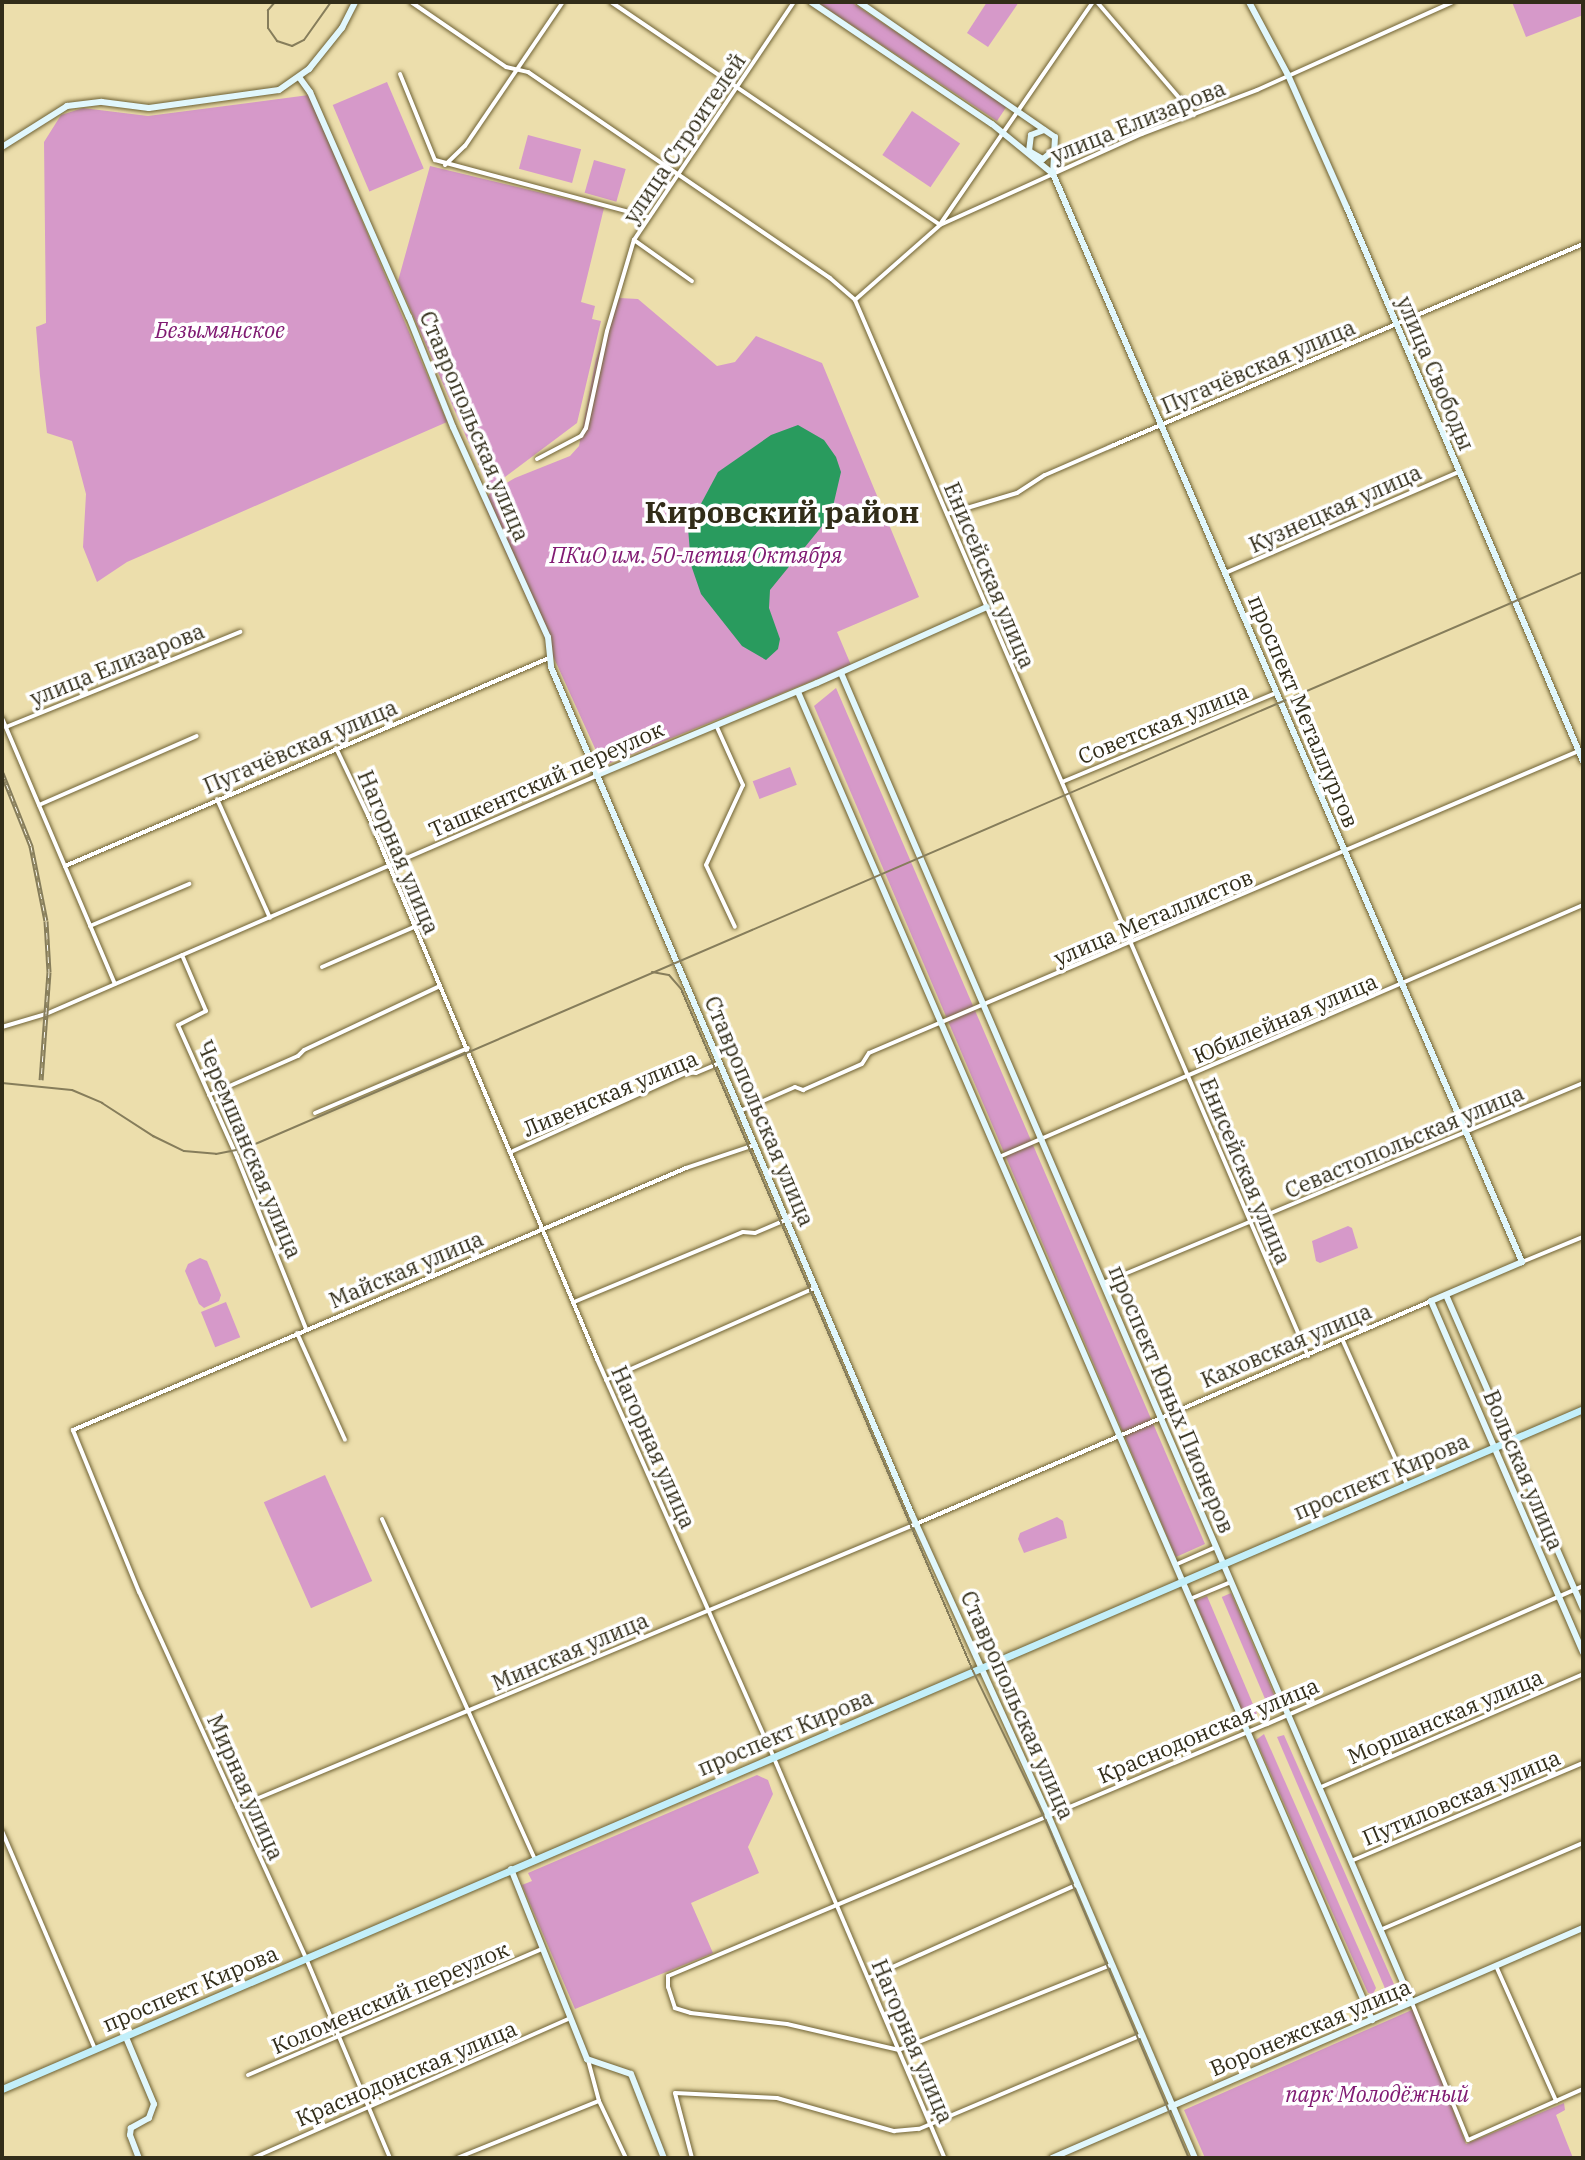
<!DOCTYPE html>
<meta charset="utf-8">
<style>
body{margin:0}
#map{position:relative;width:1585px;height:2160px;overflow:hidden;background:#ecdeac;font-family:"IBM Plex Serif",serif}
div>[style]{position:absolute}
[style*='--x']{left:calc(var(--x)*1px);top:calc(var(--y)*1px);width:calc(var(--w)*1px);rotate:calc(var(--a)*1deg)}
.green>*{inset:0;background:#d699c9;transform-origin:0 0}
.water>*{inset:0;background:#299b5e}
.roads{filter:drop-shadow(0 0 2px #6e6133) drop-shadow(0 0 2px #6e6133)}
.street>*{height:4px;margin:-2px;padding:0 2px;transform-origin:2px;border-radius:2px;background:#fff}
.secondary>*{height:6px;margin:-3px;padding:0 3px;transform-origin:3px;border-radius:3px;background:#e1f7fc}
.primary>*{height:7px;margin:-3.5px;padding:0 3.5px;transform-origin:3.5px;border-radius:3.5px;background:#c3effa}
.tram>*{height:2px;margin:-1px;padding:0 1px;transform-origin:1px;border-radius:1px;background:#867d5b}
.rail>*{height:5px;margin-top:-2.5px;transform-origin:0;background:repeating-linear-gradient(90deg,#fff 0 6px,#867d5b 0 12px);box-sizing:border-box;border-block:2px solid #867d5b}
span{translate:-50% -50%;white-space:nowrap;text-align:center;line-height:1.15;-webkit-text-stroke:7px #fff;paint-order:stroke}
.street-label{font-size:22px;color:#322d19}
.park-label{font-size:22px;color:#811b73;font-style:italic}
.district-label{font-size:30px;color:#322d19;font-weight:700}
.frame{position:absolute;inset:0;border:4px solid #322d19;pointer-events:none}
</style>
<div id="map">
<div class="green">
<i style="clip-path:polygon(817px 2px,851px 2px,1007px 106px,997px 121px)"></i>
<i style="clip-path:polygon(987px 2px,1019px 2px,988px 47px,967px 33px)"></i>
<i style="clip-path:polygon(1512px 2px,1580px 2px,1583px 15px,1526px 37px)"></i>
<i style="left:387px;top:82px;width:94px;height:59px;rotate:67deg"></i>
<i style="clip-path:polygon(309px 95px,447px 422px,127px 562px,97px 582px,83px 547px,86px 494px,72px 441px,47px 433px,40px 376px,36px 327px,46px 323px,44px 142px,61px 115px,83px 108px,148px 116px)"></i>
<i style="left:912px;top:111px;width:58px;height:53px;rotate:34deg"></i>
<i style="left:528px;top:135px;width:55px;height:35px;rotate:15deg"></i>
<i style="left:594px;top:160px;width:33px;height:34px;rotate:16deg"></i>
<i style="clip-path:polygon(430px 166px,604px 208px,581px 302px,595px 306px,592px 319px,601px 321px,577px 423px,489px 489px,398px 281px)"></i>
<i style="clip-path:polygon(619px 298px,638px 299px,717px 366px,735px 362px,756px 336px,822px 363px,919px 597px,837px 632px,851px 665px,603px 766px,483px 502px,491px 492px,515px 478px,570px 456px,579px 446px,596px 359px)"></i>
<i style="clip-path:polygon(836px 688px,1205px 1544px,1176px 1557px,814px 706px)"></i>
<i style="left:790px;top:767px;width:19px;height:40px;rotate:69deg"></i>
<i style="clip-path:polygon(1348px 1226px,1352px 1228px,1358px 1248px,1320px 1263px,1316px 1261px,1312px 1241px)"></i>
<i style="clip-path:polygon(200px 1258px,207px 1261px,221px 1295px,219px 1301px,204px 1308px,199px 1304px,185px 1271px,188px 1264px)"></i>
<i style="left:226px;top:1302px;width:38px;height:27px;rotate:68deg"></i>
<i style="left:325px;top:1475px;width:116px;height:67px;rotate:66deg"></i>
<i style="clip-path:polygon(1057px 1517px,1063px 1521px,1067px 1538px,1024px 1553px,1018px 1539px,1020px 1533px)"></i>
<i style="left:1231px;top:1593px;width:125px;height:10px;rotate:67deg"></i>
<i style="left:1207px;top:1596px;width:128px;height:13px;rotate:67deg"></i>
<i style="clip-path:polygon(1264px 1734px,1376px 1988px,1373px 1994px,1368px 1993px,1256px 1740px)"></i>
<i style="clip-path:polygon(1284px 1735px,1401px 2000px,1397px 2004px,1390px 2000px,1277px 1737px)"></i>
<i style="clip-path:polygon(757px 1775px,768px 1780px,773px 1794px,748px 1847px,759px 1873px,691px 1903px,713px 1953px,575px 2009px,522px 1885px,532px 1881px,528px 1873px)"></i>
<i style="clip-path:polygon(1414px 2009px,1466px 2144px,1564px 2103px,1565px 2110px,1556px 2115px,1573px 2158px,1205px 2158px,1184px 2110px)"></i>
</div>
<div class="water">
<i style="clip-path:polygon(798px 425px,824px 440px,836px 457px,841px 472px,831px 515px,770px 590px,769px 608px,780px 639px,778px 649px,766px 660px,742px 646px,701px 594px,691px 565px,688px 528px,718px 472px,771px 435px)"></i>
</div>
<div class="roads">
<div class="street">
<i style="--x:411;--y:2;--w:115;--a:34.4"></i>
<i style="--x:506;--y:67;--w:23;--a:13"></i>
<i style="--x:528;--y:72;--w:366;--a:34.3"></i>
<i style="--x:830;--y:278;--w:33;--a:41"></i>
<i style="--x:855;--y:300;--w:1149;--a:66.78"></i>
<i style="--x:611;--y:2;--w:397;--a:34.1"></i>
<i style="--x:1097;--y:2;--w:149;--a:49.4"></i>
<i style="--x:400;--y:74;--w:93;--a:67.9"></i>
<i style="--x:435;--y:160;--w:220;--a:15"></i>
<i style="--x:445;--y:165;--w:28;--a:-44"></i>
<i style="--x:465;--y:146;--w:174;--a:-55.8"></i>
<i style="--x:941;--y:223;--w:268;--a:-55.5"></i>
<i style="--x:634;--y:240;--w:71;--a:35.3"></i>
<i style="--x:855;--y:300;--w:113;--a:-41.4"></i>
<i style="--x:940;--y:225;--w:222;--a:-24.3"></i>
<i style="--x:1142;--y:134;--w:123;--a:-20.9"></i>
<i style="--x:1257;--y:90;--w:215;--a:-24.2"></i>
<i style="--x:537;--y:459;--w:50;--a:-27.6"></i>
<i style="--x:581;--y:436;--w:9;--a:-58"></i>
<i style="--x:586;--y:428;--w:99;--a:-77.8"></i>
<i style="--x:607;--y:331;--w:95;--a:-73.5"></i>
<i style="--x:634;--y:240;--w:287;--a:-56.1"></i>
<i style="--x:947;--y:514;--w:73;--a:-16.7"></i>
<i style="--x:1017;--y:493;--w:33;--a:-33"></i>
<i style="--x:1045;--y:475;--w:75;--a:-23.5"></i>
<i style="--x:1114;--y:445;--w:510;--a:-23.2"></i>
<i style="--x:1225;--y:573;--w:254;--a:-23.4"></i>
<i style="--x:2;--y:718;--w:289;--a:67"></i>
<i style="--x:716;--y:725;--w:66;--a:65.8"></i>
<i style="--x:743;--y:785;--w:88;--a:114.8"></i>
<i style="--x:706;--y:865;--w:68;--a:64.9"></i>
<i style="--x:6;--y:727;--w:253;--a:-22.1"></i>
<i style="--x:336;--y:748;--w:74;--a:64.5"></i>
<i style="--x:368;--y:815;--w:590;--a:67.17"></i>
<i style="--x:597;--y:1359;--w:421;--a:66.1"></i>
<i style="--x:768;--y:1744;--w:450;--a:66.9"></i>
<i style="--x:1062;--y:782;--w:232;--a:-22.6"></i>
<i style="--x:217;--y:799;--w:130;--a:66"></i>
<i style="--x:39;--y:805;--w:172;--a:-23.6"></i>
<i style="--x:65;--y:866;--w:527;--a:-23.26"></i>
<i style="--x:90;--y:926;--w:108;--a:-23"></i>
<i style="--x:182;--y:955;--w:61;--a:66.8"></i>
<i style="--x:206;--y:1011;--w:31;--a:153"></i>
<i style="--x:178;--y:1025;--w:145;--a:65.9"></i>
<i style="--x:237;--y:1157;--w:185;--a:68.1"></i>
<i style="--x:322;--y:967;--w:100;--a:-23.5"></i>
<i style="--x:2;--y:1027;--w:46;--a:-16.5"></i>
<i style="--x:46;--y:1014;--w:599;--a:-23.4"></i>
<i style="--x:209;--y:1095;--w:97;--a:-23.7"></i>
<i style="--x:298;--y:1056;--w:8;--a:-45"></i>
<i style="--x:304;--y:1050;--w:150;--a:-25.2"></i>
<i style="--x:740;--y:1111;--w:60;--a:-23.6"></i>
<i style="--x:795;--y:1087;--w:9;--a:21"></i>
<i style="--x:803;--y:1090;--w:64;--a:-23.8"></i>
<i style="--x:862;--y:1064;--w:13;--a:-58"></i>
<i style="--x:869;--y:1053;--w:776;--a:-23.06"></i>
<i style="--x:315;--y:1113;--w:166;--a:-23"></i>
<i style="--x:513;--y:1151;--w:192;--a:-24.3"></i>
<i style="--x:688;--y:1072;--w:8;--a:7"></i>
<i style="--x:696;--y:1073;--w:26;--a:-23"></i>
<i style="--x:999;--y:1157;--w:636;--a:-23.34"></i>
<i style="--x:1522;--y:1262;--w:66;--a:-22.3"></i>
<i style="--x:1103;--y:1283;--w:520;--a:-22.62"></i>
<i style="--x:574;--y:1302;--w:183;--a:-22.5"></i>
<i style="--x:743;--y:1232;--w:12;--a:5"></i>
<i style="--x:755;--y:1233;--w:34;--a:-23"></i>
<i style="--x:297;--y:1333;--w:117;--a:65.8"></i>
<i style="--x:1343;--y:1341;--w:158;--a:66"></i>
<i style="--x:606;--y:1380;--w:228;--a:-23.8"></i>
<i style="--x:382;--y:1519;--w:373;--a:65.8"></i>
<i style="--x:1175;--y:1565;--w:45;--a:-23.7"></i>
<i style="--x:1190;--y:1599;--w:44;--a:-22.5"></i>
<i style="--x:1321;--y:1787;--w:285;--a:-23.3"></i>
<i style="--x:237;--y:1807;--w:736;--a:-22.63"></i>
<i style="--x:916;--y:1524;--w:561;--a:-23.41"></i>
<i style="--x:2;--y:1831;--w:237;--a:66.9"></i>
<i style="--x:1351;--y:1861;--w:252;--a:-22.9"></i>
<i style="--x:1380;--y:1930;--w:221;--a:-23.2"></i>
<i style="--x:1111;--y:1965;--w:228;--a:158.2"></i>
<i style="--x:899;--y:2050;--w:115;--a:-166.9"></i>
<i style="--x:787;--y:2024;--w:97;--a:-173.5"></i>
<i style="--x:691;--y:2013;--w:17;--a:-163"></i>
<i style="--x:675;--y:2008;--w:22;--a:-108"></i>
<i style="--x:668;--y:1987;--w:11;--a:-90"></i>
<i style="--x:668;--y:1976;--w:650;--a:-22.82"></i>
<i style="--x:1267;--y:1724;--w:345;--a:-23.6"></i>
<i style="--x:1496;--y:1966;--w:148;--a:66"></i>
<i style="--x:868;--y:1978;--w:230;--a:-24.1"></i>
<i style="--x:1412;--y:2003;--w:148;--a:67.8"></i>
<i style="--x:1468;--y:2140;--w:126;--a:-23.9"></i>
<i style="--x:588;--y:2060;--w:42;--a:75"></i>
<i style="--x:599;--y:2101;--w:63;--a:64.7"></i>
<i style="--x:248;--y:2075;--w:320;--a:-23.2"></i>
<i style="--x:253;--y:2158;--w:347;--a:-23.8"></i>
<i style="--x:390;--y:2158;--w:217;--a:-112.8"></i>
<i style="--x:306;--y:1958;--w:402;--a:-114.5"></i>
<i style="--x:139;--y:1592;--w:175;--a:-112.2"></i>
<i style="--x:73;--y:1430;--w:667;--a:-23.14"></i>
<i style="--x:686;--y:1168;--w:72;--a:-18.7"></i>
<i style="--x:457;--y:2158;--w:153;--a:-21.9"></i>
<i style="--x:692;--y:2158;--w:67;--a:-104.7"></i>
<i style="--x:675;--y:2093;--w:102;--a:2.8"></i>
<i style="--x:777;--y:2098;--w:122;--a:15.8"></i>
<i style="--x:894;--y:2131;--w:25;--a:-5"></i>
<i style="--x:919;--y:2129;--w:242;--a:-22.9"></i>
</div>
<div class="secondary">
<i style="--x:811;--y:2;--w:218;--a:34"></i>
<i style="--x:992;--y:124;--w:79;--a:39.3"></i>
<i style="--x:859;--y:2;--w:238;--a:34.6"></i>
<i style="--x:1055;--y:137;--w:37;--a:93"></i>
<i style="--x:1053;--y:174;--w:1185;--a:66.68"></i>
<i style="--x:1522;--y:1262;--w:99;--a:156.8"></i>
<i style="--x:1431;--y:1301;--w:383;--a:66.6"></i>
<i style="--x:1249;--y:2;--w:83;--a:61.9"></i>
<i style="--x:1288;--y:75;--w:145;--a:66.1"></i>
<i style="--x:1347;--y:208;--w:601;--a:66.89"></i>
<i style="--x:299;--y:77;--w:19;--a:54"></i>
<i style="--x:310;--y:92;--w:246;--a:66.3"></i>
<i style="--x:409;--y:317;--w:118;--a:68.2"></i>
<i style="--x:453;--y:427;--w:230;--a:65.7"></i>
<i style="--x:548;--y:637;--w:30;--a:84"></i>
<i style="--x:551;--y:667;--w:922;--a:66.94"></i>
<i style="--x:912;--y:1515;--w:329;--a:65.6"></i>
<i style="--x:1048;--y:1815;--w:373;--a:66.8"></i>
<i style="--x:1044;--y:130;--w:14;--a:159"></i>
<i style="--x:1031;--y:135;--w:16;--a:97"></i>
<i style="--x:1029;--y:151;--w:16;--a:30"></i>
<i style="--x:1043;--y:159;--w:16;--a:-40"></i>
<i style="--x:2;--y:147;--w:77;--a:-32.2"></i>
<i style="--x:67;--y:106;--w:35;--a:-7"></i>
<i style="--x:102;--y:102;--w:47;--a:7.3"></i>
<i style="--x:149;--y:108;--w:131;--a:-7.9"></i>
<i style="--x:279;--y:90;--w:37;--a:-35"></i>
<i style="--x:309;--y:69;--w:53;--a:-51.2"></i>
<i style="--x:342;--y:28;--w:29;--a:-63"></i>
<i style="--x:841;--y:673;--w:1447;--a:66.77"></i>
<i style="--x:798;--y:692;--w:1447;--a:66.62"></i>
<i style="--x:597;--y:775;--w:238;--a:-22.7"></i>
<i style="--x:817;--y:683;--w:186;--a:-24.1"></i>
<i style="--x:1446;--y:1295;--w:342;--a:66.4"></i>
<i style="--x:511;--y:1869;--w:205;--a:68.2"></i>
<i style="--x:587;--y:2059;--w:46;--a:18.8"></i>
<i style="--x:631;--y:2074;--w:90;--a:68.6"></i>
<i style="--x:125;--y:2035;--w:75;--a:67.2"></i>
<i style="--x:154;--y:2104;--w:15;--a:110"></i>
<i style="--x:149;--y:2118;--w:21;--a:151"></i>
<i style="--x:131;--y:2128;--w:7;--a:98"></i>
<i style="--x:130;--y:2135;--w:25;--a:69"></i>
<i style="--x:1052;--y:2158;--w:579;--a:-23.42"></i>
</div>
<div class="primary">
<i style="--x:2;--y:2089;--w:1721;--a:-23.27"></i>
</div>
</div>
<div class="tram">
<i style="--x:275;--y:2;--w:11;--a:131"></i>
<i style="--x:268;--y:10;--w:18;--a:90"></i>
<i style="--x:268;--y:28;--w:16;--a:55"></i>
<i style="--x:277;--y:41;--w:16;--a:18"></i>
<i style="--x:292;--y:46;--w:13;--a:-27"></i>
<i style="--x:304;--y:40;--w:47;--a:-54.6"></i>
<i style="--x:652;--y:972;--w:17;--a:10"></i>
<i style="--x:669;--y:975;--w:18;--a:49"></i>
<i style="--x:681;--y:989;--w:742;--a:66.82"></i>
<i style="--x:973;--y:1671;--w:162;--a:64.1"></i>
<i style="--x:1044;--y:1817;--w:371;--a:67"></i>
<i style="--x:2;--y:1083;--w:70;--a:5.7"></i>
<i style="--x:72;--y:1090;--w:33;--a:23"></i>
<i style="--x:102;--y:1103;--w:61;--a:32.9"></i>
<i style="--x:153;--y:1136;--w:34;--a:26"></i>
<i style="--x:184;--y:1151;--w:32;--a:5"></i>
<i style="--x:216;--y:1154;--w:31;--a:-11"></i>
<i style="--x:246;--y:1148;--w:1456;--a:-23.31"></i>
</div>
<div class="rail">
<i style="--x:2;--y:773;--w:79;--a:68.3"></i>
<i style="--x:31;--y:846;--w:76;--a:78.7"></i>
<i style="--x:46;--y:921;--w:51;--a:86.6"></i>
<i style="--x:49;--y:972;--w:108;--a:94.2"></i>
</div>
<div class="street-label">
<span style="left:1138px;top:121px;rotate:-22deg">улица Елизарова</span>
<span style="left:684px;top:138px;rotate:-56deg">улица Строителей</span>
<span style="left:1258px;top:366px;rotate:-23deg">Пугачёвская улица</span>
<span style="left:1436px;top:373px;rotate:67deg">улица Свободы</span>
<span style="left:475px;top:426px;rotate:67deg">Ставропольская улица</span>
<span style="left:1335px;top:508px;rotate:-24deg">Кузнецкая улица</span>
<span style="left:990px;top:575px;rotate:67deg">Енисейская улица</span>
<span style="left:117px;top:664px;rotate:-22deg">улица Елизарова</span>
<span style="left:1304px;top:711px;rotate:67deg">проспект Металлургов</span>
<span style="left:1163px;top:723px;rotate:-22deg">Советская улица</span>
<span style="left:300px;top:746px;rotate:-23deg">Пугачёвская улица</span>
<span style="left:546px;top:779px;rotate:-24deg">Ташкентский переулок</span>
<span style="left:399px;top:852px;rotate:67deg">Нагорная улица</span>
<span style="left:1153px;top:917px;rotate:-23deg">улица Металлистов</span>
<span style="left:1285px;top:1018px;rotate:-23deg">Юбилейная улица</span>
<span style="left:610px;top:1093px;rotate:-23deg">Ливенская улица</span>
<span style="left:760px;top:1111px;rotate:67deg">Ставропольская улица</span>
<span style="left:1404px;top:1141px;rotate:-23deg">Севастопольская улица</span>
<span style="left:250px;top:1149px;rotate:67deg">Черемшанская улица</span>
<span style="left:1246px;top:1171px;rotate:67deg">Енисейская улица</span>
<span style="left:406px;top:1269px;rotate:-23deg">Майская улица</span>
<span style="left:1286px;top:1345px;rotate:-23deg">Каховская улица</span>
<span style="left:1172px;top:1399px;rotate:67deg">проспект Юных Пионеров</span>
<span style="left:654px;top:1447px;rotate:66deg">Нагорная улица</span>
<span style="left:1524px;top:1470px;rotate:67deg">Вольская улица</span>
<span style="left:1381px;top:1476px;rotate:-23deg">проспект Кирова</span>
<span style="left:570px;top:1651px;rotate:-23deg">Минская улица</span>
<span style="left:1018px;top:1705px;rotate:66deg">Ставропольская улица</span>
<span style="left:1445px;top:1716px;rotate:-23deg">Моршанская улица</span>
<span style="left:1208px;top:1730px;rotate:-23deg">Краснодонская улица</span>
<span style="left:785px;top:1732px;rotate:-23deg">проспект Кирова</span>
<span style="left:246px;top:1787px;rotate:66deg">Мирная улица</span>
<span style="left:1461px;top:1797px;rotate:-23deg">Путиловская улица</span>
<span style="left:190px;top:1988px;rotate:-23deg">проспект Кирова</span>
<span style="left:390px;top:1997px;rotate:-23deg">Коломенский переулок</span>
<span style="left:1310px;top:2027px;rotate:-23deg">Воронежская улица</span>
<span style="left:913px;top:2041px;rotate:67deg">Нагорная улица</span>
<span style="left:406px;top:2073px;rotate:-23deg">Краснодонская улица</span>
</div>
<div class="park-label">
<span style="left:220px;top:330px">Безымянское</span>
<span style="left:696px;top:555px">ПКиО им. 50-летия Октября</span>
<span style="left:1377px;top:2094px">парк Молодёжный</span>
</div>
<div class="district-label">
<span style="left:782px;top:512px">Кировский район</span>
</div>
<div class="frame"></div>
</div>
